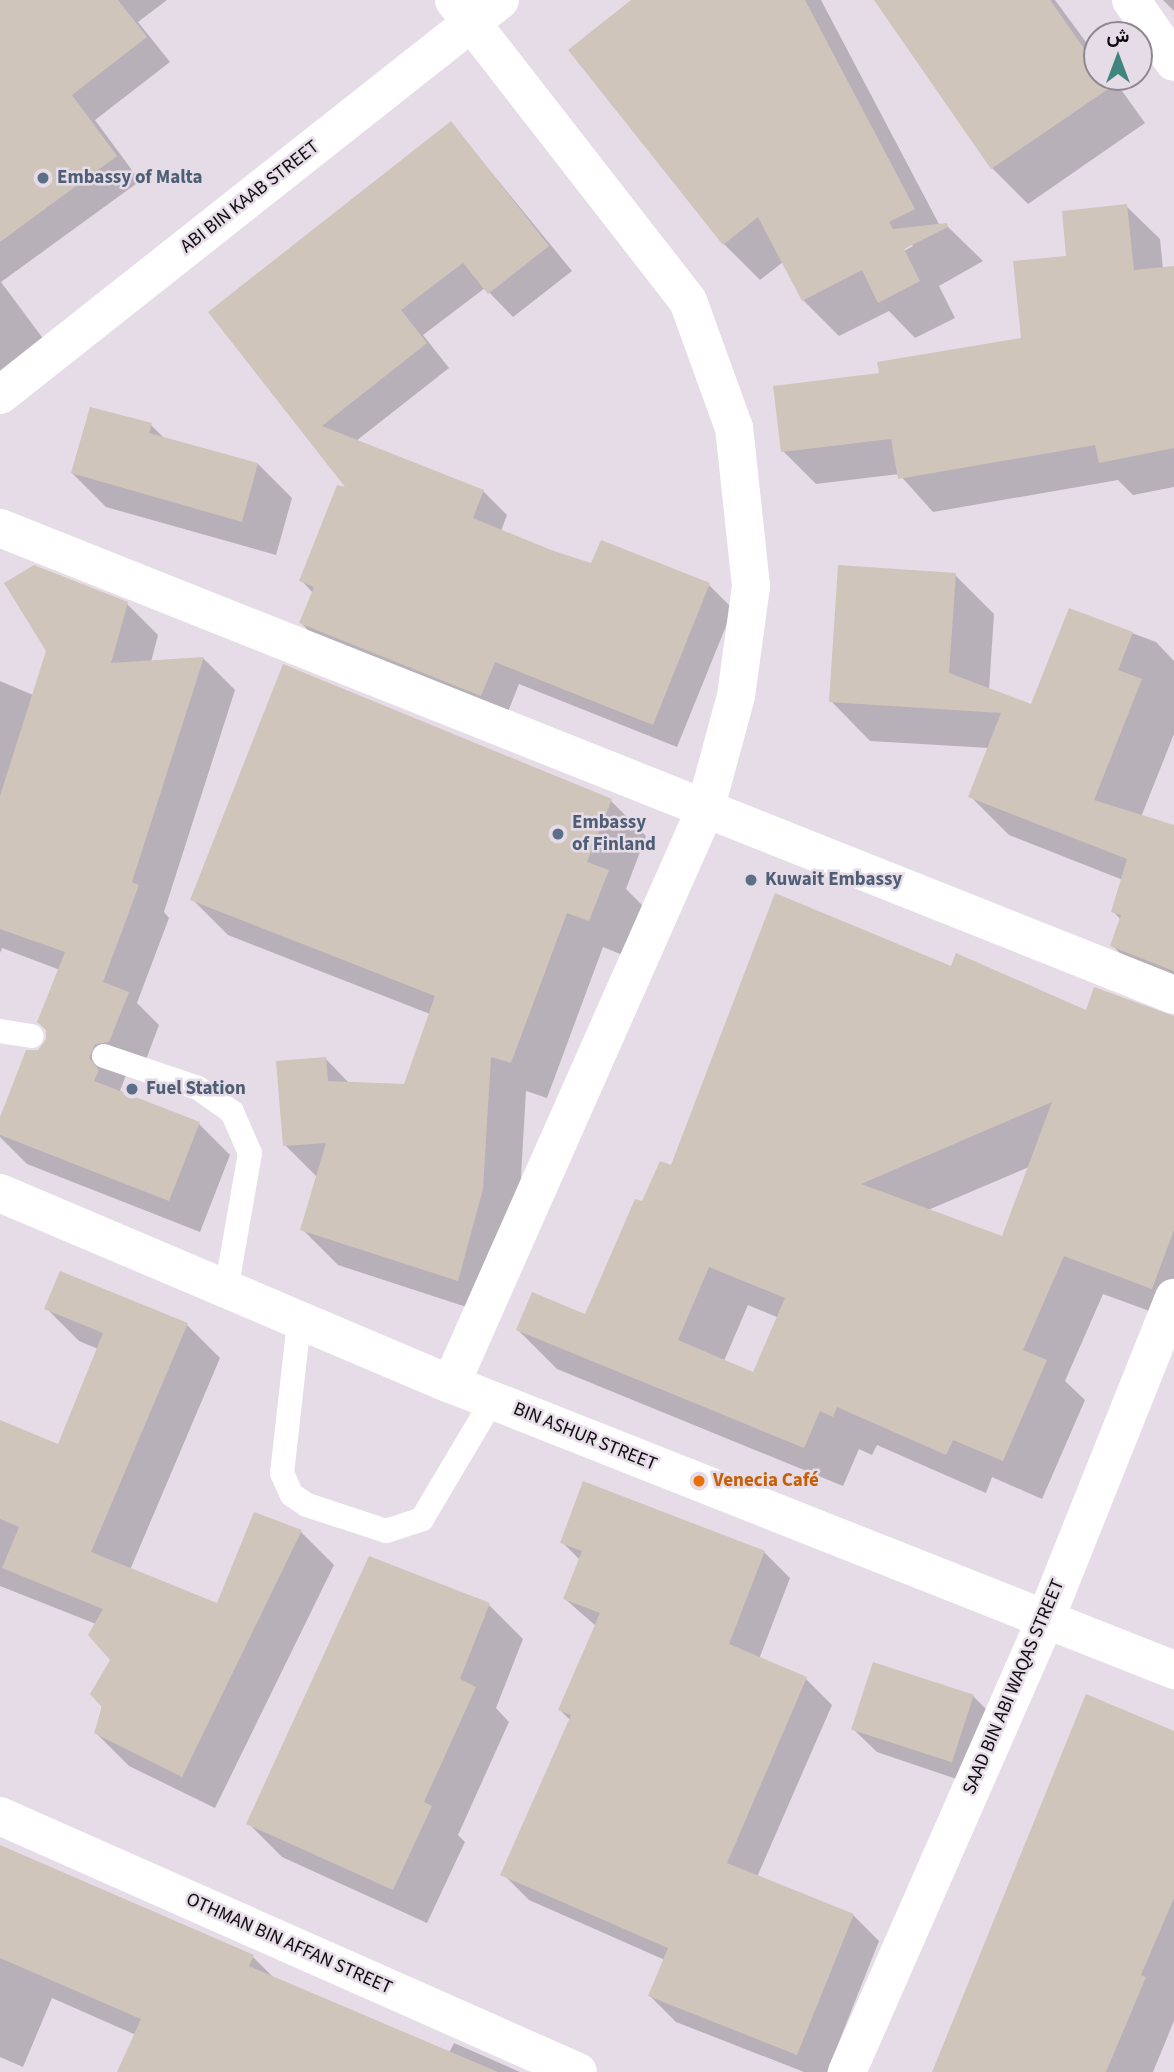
<!DOCTYPE html>
<meta charset="utf-8">
<style>
body{margin:0}
#map{position:relative;width:1174px;height:2072px;overflow:hidden;background:#e6dce7;font-family:"Source Sans 3",Vazirmatn,sans-serif}
div>[style]{position:absolute}
[style*='--x']{left:calc(var(--x)*1px);top:calc(var(--y)*1px);width:calc(var(--w)*1px);rotate:calc(var(--a)*1deg)}
.shadow>*{inset:0;background:#0003}
.building>*{inset:0;background:#d0c5bb;transform-origin:0 0}
.lane>*{height:24px;margin:-12px;padding:0 12px;transform-origin:12px;border-radius:12px;background:#fff}
.street>*{height:38px;margin:-19px;padding:0 19px;transform-origin:19px;border-radius:19px;background:#fff}
.primary>*{height:38px;margin:-19px;padding:0 19px;transform-origin:19px;border-radius:19px;background:#fff}
.dots>*{width:19px;height:19px;translate:-50% -50%;box-sizing:border-box;border:4px solid #e6dce7;border-radius:50%}
span{translate:-50% -50%;white-space:nowrap;text-align:center;line-height:1.15;-webkit-text-stroke:5px #e6dce7;paint-order:stroke}
.service-label{font-size:19px;color:#4e5e75;font-weight:700}
.left{translate:0 -50%;text-align:left}
.street-label{font-size:19px;color:#0e0b0f}
.food-label{font-size:19px;color:#c56008;font-weight:700}
.north{position:absolute;left:1083px;top:21px;width:70px;height:70px;box-sizing:border-box;background:#e6dce7;border:2px solid #908891;border-radius:50%;rotate:0deg;font-size:19px;font-weight:700;line-height:28px;text-align:center;color:#0e0b0f}
.north::after{content:'';display:block;margin:auto;width:24px;height:32px;background:#40867f;clip-path:polygon(50% 0,100% 100%,50% 72%,0 100%)}
</style>
<div id="map">
<div class="shadow">
<i style="clip-path:polygon(0 0,167px 0,138px 22px,170px 62px,95px 120px,140px 181px,1px 282px,50px 348px,0 383px)"></i>
<i style="clip-path:polygon(evenodd,634px 0,821px 0,940px 226px,946px 225px,983px 261px,939px 286px,955px 318px,915px 338px,889px 311px,839px 336px,803px 300px,783px 262px,760px 280px,724px 244px,570px 51px,634px 0,911px 244px,913px 246px,897px 255px,911px 244px)"></i>
<i style="clip-path:polygon(877px 0,1055px 0,1097px 57px,1097px 77px,1112px 77px,1145px 123px,1028px 204px,992px 168px)"></i>
<i style="clip-path:polygon(1163px 0,1174px 0,1174px 11px)"></i>
<i style="clip-path:polygon(451px 123px,572px 271px,513px 317px,485px 288px,423px 335px,449px 368px,356px 441px,483px 491px,507px 515px,501px 531px,592px 566px,709px 585px,733px 609px,677px 747px,519px 684px,505px 719px,325px 647px,301px 623px,313px 593px,301px 580px,350px 490px,210px 312px)"></i>
<i style="clip-path:polygon(1126px 206px,1160px 239px,1163px 269px,1174px 268px,1174px 487px,1133px 495px,1118px 480px,933px 512px,899px 474px,816px 484px,783px 451px,881px 375px,1023px 339px,1068px 257px)"></i>
<i style="clip-path:polygon(151px 425px,165px 439px,258px 464px,292px 498px,276px 555px,106px 507px,72px 473px)"></i>
<i style="clip-path:polygon(955px 575px,994px 614px,989px 690px,1032px 706px,1070px 610px,1156px 642px,1174px 661px,1174px 734px,1141px 817px,1174px 827px,1174px 994px,1151px 985px,1112px 945px,1121px 920px,1113px 911px,1123px 880px,1009px 835px,970px 796px,989px 748px,870px 741px,831px 701px)"></i>
<i style="clip-path:polygon(127px 604px,158px 635px,151px 662px,204px 659px,235px 690px,164px 912px,169px 918px,137px 1003px,159px 1025px,141px 1073px,126px 1075px,120px 1091px,199px 1124px,230px 1155px,200px 1232px,27px 1164px,0 1137px,0 1122px,48px 1040px,60px 970px,2px 948px,0 953px,0 681px,92px 720px)"></i>
<i style="clip-path:polygon(611px 801px,646px 836px,626px 889px,644px 907px,625px 956px,603px 947px,547px 1098px,526px 1091px,518px 1227px,494px 1316px,338px 1265px,302px 1229px,317px 1177px,285px 1145px,325px 1058px,350px 1084px,406px 1086px,430px 1014px,228px 935px,192px 899px)"></i>
<i style="clip-path:polygon(evenodd,952px 968px,1087px 1012px,1174px 1016px,1174px 1320px,1103px 1294px,1065px 1381px,1085px 1400px,1042px 1499px,992px 1477px,986px 1493px,877px 1445px,872px 1455px,859px 1449px,843px 1486px,557px 1369px,518px 1330px,586px 1317px,643px 1204px,672px 1167px,952px 968px,1029px 1167px,1003px 1238px,928px 1210px,1029px 1167px,952px 968px,748px 1305px,779px 1318px,754px 1374px,724px 1361px,748px 1305px)"></i>
<i style="clip-path:polygon(61px 1274px,187px 1325px,220px 1358px,130px 1570px,218px 1605px,255px 1514px,301px 1532px,334px 1565px,215px 1808px,129px 1766px,96px 1733px,112px 1659px,96px 1624px,0 1586px,0 1422px,59px 1446px,98px 1349px,79px 1341px,46px 1308px)"></i>
<i style="clip-path:polygon(562px 1542px,764px 1552px,790px 1578px,759px 1659px,806px 1679px,832px 1705px,757px 1877px,853px 1915px,879px 1941px,827px 2072px,804px 2072px,676px 2022px,650px 1996px,665px 1960px,529px 1900px,503px 1874px,570px 1720px,560px 1710px,596px 1626px,565px 1599px,580px 1560px)"></i>
<i style="clip-path:polygon(489px 1605px,523px 1639px,496px 1708px,509px 1722px,458px 1835px,465px 1842px,427px 1923px,282px 1857px,248px 1823px)"></i>
<i style="clip-path:polygon(973px 1696px,997px 1720px,974px 1785px,877px 1752px,853px 1729px)"></i>
<i style="clip-path:polygon(1174px 1733px,1174px 2021px,1153px 2072px,934px 2072px)"></i>
<i style="clip-path:polygon(0 1847px,253px 1957px,275px 1979px,449px 2053px,454px 2043px,520px 2072px,119px 2072px,136px 2035px,52px 1998px,23px 2067px,0 2057px)"></i>
</div>
<div class="building">
<i style="clip-path:polygon(0 0,118px 0,147px 37px,72px 95px,117px 156px,0 242px)"></i>
<i style="clip-path:polygon(631px 0,805px 0,915px 209px,889px 222px,893px 229px,947px 223px,948px 227px,904px 249px,920px 281px,878px 303px,862px 270px,802px 301px,758px 217px,723px 245px,568px 50px)"></i>
<i style="clip-path:polygon(874px 0,1050px 0,1097px 67px,1097px 77px,1104px 77px,1111px 87px,991px 169px)"></i>
<i style="clip-path:polygon(451px 121px,549px 246px,488px 294px,463px 263px,401px 310px,427px 343px,322px 426px,484px 490px,473px 518px,551px 550px,591px 563px,601px 540px,710px 583px,653px 725px,495px 662px,481px 696px,299px 623px,314px 587px,299px 581px,337px 485px,345px 487px,208px 312px)"></i>
<i style="clip-path:polygon(1127px 204px,1134px 270px,1174px 266px,1174px 448px,1099px 463px,1095px 445px,898px 479px,891px 439px,781px 452px,773px 386px,879px 373px,877px 362px,1021px 338px,1013px 261px,1066px 256px,1062px 211px)"></i>
<i style="clip-path:polygon(90px 407px,152px 423px,149px 433px,258px 463px,242px 522px,71px 473px)"></i>
<i style="clip-path:polygon(34px 565px,128px 602px,111px 663px,204px 657px,132px 882px,139px 885px,103px 982px,129px 992px,109px 1042px,95px 1044px,89px 1058px,99px 1070px,94px 1081px,200px 1122px,169px 1201px,0 1135px,0 1117px,26px 1050px,38px 1050px,46px 1039px,46px 1030px,37px 1022px,65px 952px,0 929px,0 796px,46px 651px,4px 583px)"></i>
<i style="clip-path:polygon(838px 565px,956px 573px,949px 673px,1031px 704px,1069px 608px,1133px 632px,1118px 670px,1142px 679px,1094px 800px,1174px 825px,1174px 971px,1110px 946px,1121px 915px,1111px 912px,1127px 859px,968px 797px,1001px 713px,829px 702px)"></i>
<i style="clip-path:polygon(283px 664px,612px 799px,587px 862px,609px 870px,589px 921px,567px 913px,511px 1063px,491px 1057px,483px 1189px,458px 1281px,300px 1230px,326px 1143px,283px 1146px,276px 1061px,326px 1057px,328px 1081px,404px 1084px,435px 996px,190px 900px)"></i>
<i style="clip-path:polygon(evenodd,775px 893px,951px 966px,956px 953px,1086px 1010px,1094px 987px,1174px 1016px,1174px 1230px,1152px 1289px,1064px 1256px,1023px 1350px,1047px 1360px,1003px 1461px,953px 1440px,946px 1455px,837px 1407px,833px 1417px,820px 1411px,804px 1448px,516px 1330px,532px 1292px,585px 1314px,635px 1199px,642px 1201px,660px 1161px,671px 1165px,775px 893px,1052px 1102px,1002px 1236px,861px 1184px,1052px 1102px,775px 893px,709px 1267px,785px 1298px,753px 1372px,678px 1340px,709px 1267px)"></i>
<i style="clip-path:polygon(60px 1271px,188px 1323px,91px 1552px,217px 1603px,254px 1512px,302px 1530px,182px 1777px,94px 1733px,102px 1707px,90px 1694px,110px 1660px,88px 1635px,103px 1609px,2px 1568px,19px 1527px,0 1519px,0 1420px,58px 1444px,103px 1333px,44px 1309px)"></i>
<i style="clip-path:polygon(583px 1481px,765px 1551px,729px 1644px,807px 1677px,727px 1863px,854px 1914px,797px 2055px,648px 1996px,668px 1948px,500px 1875px,571px 1715px,558px 1710px,600px 1613px,563px 1599px,582px 1551px,560px 1543px)"></i>
<i style="clip-path:polygon(369px 1556px,490px 1603px,460px 1679px,476px 1687px,424px 1802px,432px 1806px,393px 1890px,246px 1824px)"></i>
<i style="left:873px;top:1662px;width:106px;height:71px;rotate:18deg"></i>
<i style="clip-path:polygon(1086px 1694px,1174px 1731px,1174px 1898px,1141px 1975px,1146px 1977px,1106px 2072px,932px 2072px)"></i>
<i style="clip-path:polygon(0 1845px,254px 1955px,249px 1966px,498px 2072px,117px 2072px,141px 2019px,0 1958px)"></i>
</div>
<div class="lane">
<i style="--x:0;--y:1031;--w:32;--a:9"></i>
<i style="--x:104;--y:1056;--w:99;--a:18.8"></i>
<i style="--x:198;--y:1088;--w:42;--a:35.2"></i>
<i style="--x:232;--y:1112;--w:45;--a:66.3"></i>
<i style="--x:250;--y:1153;--w:140;--a:99.9"></i>
<i style="--x:299;--y:1322;--w:152;--a:96.4"></i>
<i style="--x:282;--y:1473;--w:24;--a:66"></i>
<i style="--x:292;--y:1495;--w:18;--a:34"></i>
<i style="--x:307;--y:1505;--w:83;--a:18.2"></i>
<i style="--x:386;--y:1531;--w:38;--a:-18"></i>
<i style="--x:422;--y:1519;--w:137;--a:-59.3"></i>
</div>
<div class="street">
<i style="--x:1131;--y:0;--w:75;--a:55.3"></i>
<i style="--x:0;--y:395;--w:637;--a:-38.31"></i>
<i style="--x:0;--y:528;--w:1263;--a:21.69"></i>
<i style="--x:451;--y:1384;--w:628;--a:-66.13"></i>
<i style="--x:705;--y:810;--w:118;--a:-74.8"></i>
<i style="--x:736;--y:696;--w:111;--a:-82.2"></i>
<i style="--x:751;--y:586;--w:159;--a:-96.1"></i>
<i style="--x:734;--y:428;--w:135;--a:-109.9"></i>
<i style="--x:688;--y:301;--w:381;--a:-127.9"></i>
<i style="--x:0;--y:1816;--w:632;--a:23.89"></i>
<i style="--x:847;--y:2072;--w:493;--a:-66.3"></i>
<i style="--x:1045;--y:1620;--w:347;--a:-68.2"></i>
</div>
<div class="primary">
<i style="--x:0;--y:1193;--w:490;--a:23"></i>
<i style="--x:451;--y:1384;--w:778;--a:21.58"></i>
</div>
<div class="dots">
<i style="left:43px;top:178px;background:#5c6f8a"></i>
<i style="left:558px;top:834px;background:#5c6f8a"></i>
<i style="left:751px;top:880px;background:#5c6f8a"></i>
<i style="left:132px;top:1089px;background:#5c6f8a"></i>
<i style="left:699px;top:1481px;background:#e8710a"></i>
</div>
<div class="service-label">
<span class="left" style="left:57px;top:178px">Embassy of Malta</span>
<span class="left" style="left:572px;top:834px">Embassy<br>of Finland</span>
<span class="left" style="left:765px;top:880px">Kuwait Embassy</span>
<span class="left" style="left:146px;top:1089px">Fuel Station</span>
</div>
<div class="street-label">
<span style="left:250px;top:197px;rotate:-38deg">ABI BIN KAAB STREET</span>
<span style="left:585px;top:1437px;rotate:22deg">BIN ASHUR STREET</span>
<span style="left:1014px;top:1687px;rotate:-67deg">SAAD BIN ABI WAQAS STREET</span>
<span style="left:289px;top:1944px;rotate:24deg">OTHMAN BIN AFFAN STREET</span>
</div>
<div class="food-label">
<span class="left" style="left:713px;top:1481px">Venecia Café</span>
</div>
<div class="north">ش</div>
</div>
